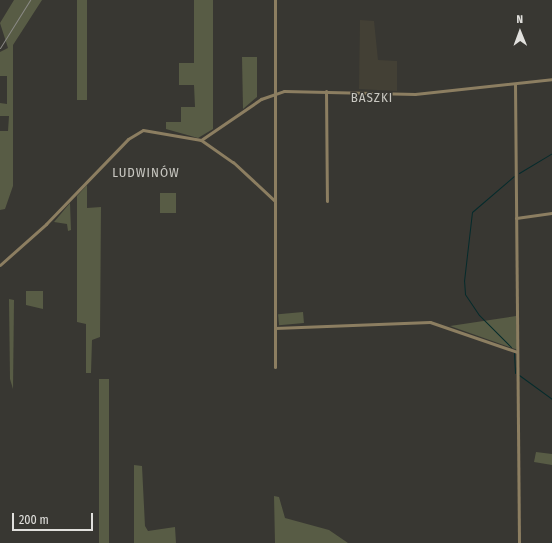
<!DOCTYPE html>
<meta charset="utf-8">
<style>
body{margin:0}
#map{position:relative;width:552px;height:543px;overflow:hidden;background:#383732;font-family:"Fira Sans Condensed",sans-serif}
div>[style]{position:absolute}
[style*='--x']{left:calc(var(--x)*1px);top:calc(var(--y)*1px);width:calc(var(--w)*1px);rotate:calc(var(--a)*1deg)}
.built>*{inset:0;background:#434035}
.green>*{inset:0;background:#585c45;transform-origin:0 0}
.stream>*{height:1px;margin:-0.5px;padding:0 0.5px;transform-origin:0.5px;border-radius:0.5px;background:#052b2c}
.minor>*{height:3px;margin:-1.5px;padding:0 1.5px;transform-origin:1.5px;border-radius:1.5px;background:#8c7e61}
.rail>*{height:1px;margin:-0.5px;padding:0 0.5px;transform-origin:0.5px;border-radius:0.5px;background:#8a8985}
span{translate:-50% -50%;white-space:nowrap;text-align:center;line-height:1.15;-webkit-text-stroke:3px #383732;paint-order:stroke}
.quarter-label{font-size:13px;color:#c8c7c1;letter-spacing:1px}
.north{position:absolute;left:500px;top:12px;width:40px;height:40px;-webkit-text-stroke:3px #383732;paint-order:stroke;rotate:359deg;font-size:11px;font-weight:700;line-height:16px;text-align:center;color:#e1e0dd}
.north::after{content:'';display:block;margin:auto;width:14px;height:18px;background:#e1e0dd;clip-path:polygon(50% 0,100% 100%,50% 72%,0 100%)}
.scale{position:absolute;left:12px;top:513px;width:81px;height:18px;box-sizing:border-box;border:2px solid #e1e0dd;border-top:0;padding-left:5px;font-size:12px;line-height:14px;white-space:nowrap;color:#e1e0dd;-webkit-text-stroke:3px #383732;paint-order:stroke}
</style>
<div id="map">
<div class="built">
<i style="clip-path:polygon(360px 20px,374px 21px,378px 60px,397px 61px,397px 91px,359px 89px)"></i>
</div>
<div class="green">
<i style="clip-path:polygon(14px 0,42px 0,13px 45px,13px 186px,5px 209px,0 210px,0 131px,8px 131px,9px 116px,0 116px,0 103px,7px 104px,7px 76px,0 76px,0 52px,8px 48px,0 23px)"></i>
<i style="left:77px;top:0;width:10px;height:100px"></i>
<i style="clip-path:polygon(194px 0,213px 0,213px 129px,198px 138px,166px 129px,166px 122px,181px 122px,181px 107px,195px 107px,194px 85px,179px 85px,179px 63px,194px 63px)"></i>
<i style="clip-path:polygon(242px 57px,257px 57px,257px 97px,243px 109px)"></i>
<i style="clip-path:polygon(87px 185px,87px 208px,101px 207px,100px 337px,92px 340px,91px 373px,86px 373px,86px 324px,77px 322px,77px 196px)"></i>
<i style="left:160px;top:193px;width:16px;height:20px"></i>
<i style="clip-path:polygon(70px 203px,71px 230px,68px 231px,67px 224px,54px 222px)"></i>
<i style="clip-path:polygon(26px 291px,43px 291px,43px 309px,26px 305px)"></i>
<i style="clip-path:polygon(9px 299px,14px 300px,13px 389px,10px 379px)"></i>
<i style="left:303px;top:312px;width:11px;height:25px;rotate:85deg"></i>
<i style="clip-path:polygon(516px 316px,518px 350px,450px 326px)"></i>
<i style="left:99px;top:379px;width:10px;height:164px"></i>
<i style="clip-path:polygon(536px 452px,552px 454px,552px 465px,534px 462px)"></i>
<i style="clip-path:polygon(134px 465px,142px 466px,145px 526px,148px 531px,175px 527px,176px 543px,134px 543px)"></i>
<i style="clip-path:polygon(274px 496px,279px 497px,285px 518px,329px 530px,348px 543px,275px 543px)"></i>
</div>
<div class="stream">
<i style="--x:519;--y:173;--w:39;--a:-31"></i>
<i style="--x:511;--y:347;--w:45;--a:-135"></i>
<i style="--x:479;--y:315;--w:25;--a:-124"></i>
<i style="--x:465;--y:294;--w:13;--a:-94"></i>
<i style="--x:464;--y:281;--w:69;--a:-83.4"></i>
<i style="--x:472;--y:212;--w:55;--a:-40.6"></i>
<i style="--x:514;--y:353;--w:20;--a:87"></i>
<i style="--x:519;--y:375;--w:41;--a:36"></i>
<i style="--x:551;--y:543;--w:2;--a:-63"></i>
</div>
<div class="minor">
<i style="--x:275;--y:0;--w:367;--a:90"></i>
<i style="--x:515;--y:84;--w:459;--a:89.5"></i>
<i style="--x:326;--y:91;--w:110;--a:89.5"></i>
<i style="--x:201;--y:140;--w:39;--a:35"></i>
<i style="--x:233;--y:162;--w:57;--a:42.9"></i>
<i style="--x:516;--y:218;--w:36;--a:-8"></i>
<i style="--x:0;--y:265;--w:62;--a:-41.7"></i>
<i style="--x:46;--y:224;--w:118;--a:-46"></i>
<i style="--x:128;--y:139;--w:17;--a:-31"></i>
<i style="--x:143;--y:130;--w:59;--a:9.8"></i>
<i style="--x:201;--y:140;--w:73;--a:-34.3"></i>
<i style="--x:261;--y:99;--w:24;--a:-19"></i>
<i style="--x:284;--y:91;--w:131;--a:1.3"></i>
<i style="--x:415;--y:94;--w:138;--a:-6.2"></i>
<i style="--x:275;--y:328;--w:155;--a:-2.2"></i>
<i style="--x:430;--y:322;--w:92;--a:19"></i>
</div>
<div class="rail">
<i style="--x:0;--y:48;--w:57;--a:-58"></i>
</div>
<div class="quarter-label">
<span style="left:372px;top:98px">BASZKI</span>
<span style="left:146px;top:173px">LUDWINÓW</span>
</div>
<div class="north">N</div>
<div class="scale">200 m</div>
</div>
